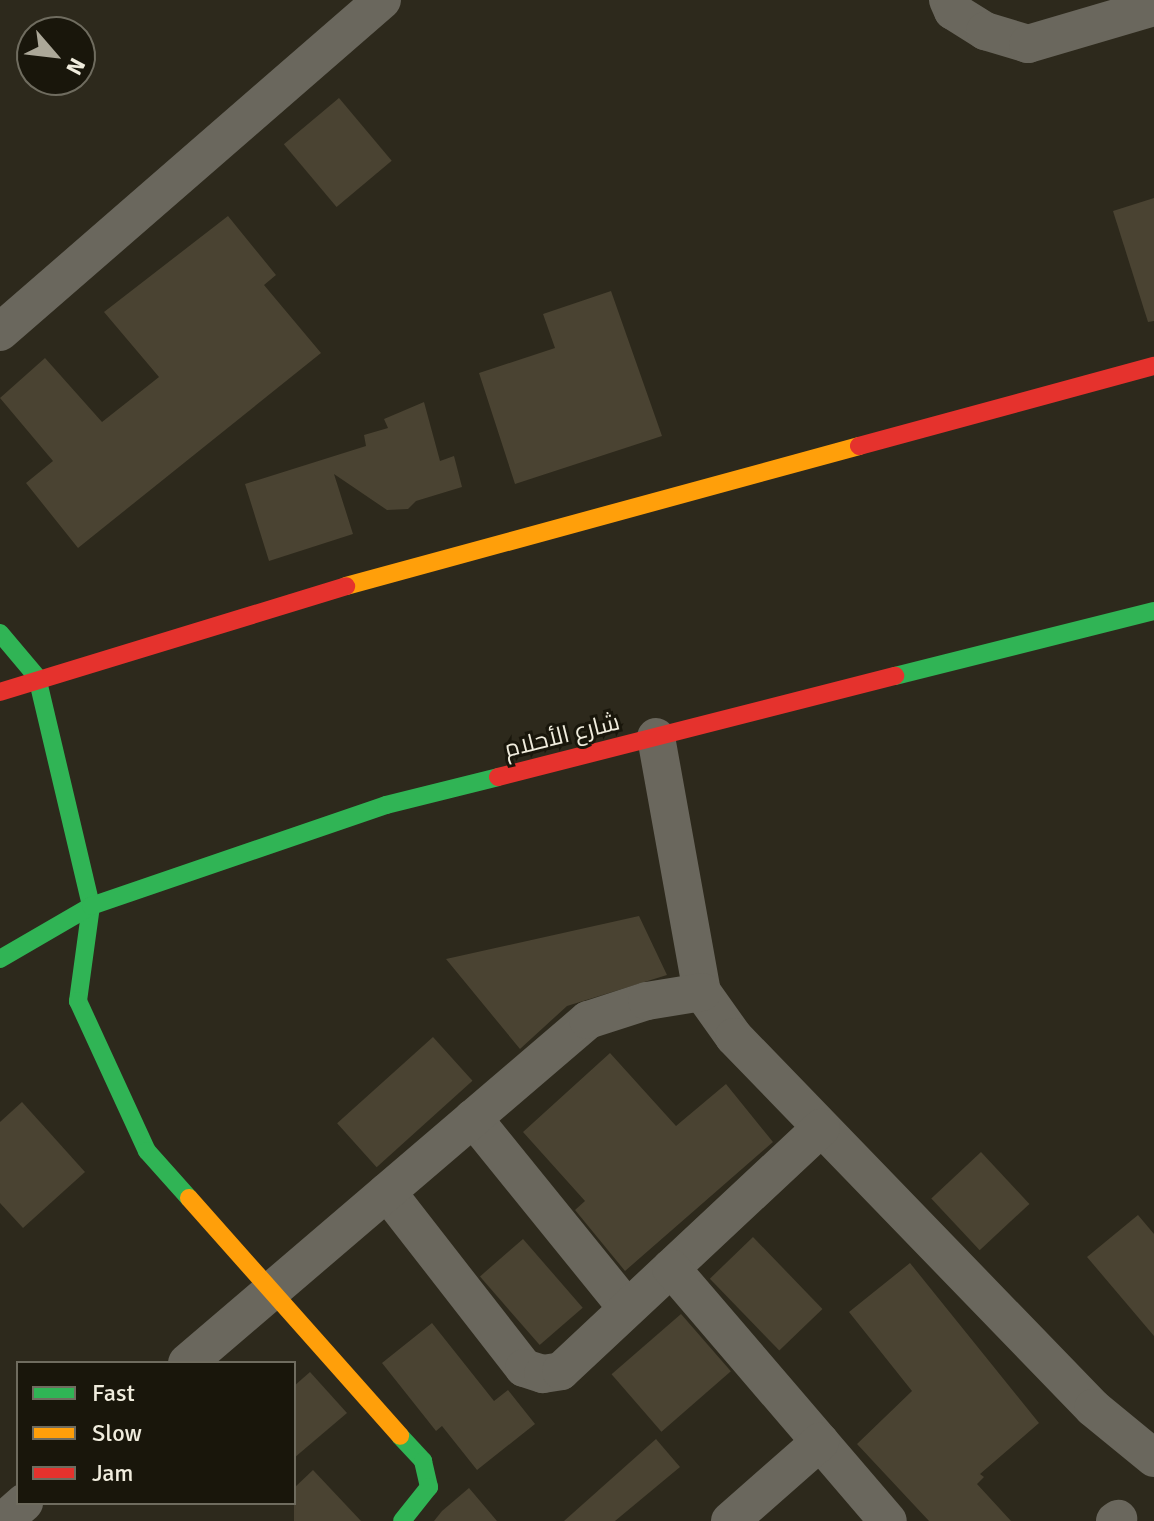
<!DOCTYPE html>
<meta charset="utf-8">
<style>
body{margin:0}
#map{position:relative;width:1154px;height:1521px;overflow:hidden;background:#2d291c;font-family:Signika,Cairo,sans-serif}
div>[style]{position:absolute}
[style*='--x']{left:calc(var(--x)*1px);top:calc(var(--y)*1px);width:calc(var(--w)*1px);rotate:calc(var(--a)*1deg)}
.building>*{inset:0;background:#4a4332;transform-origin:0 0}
.street>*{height:38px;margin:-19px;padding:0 19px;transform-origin:19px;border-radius:19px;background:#6a675d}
.fast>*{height:18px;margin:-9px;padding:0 9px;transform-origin:9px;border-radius:9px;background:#30b455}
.slow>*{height:18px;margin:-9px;padding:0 9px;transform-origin:9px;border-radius:9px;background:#ff9f0a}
.jam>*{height:18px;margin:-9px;padding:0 9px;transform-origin:9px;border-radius:9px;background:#e5322d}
span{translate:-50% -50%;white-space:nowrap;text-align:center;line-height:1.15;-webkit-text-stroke:6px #19160b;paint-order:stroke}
.street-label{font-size:24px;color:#f0ecdd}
.legend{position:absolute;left:16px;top:1361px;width:280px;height:144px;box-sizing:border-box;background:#19160b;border:2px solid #6f6c5f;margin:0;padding:10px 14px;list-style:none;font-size:24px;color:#f0ecdd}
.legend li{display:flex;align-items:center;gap:16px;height:40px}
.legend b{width:40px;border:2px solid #6f6c5f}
.north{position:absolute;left:16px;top:16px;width:80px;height:80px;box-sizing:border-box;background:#19160b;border:2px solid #6f6c5f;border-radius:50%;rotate:118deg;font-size:22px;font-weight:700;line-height:32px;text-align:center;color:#f0ecdd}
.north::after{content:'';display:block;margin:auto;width:28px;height:36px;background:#aca899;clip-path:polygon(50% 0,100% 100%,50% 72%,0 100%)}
</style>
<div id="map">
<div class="building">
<i style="left:339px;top:98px;width:82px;height:72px;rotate:50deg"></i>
<i style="clip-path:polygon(1154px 198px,1154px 321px,1148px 322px,1113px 211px)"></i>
<i style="clip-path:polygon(228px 216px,276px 275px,264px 285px,321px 353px,78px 548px,26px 483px,53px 461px,0 398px,45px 358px,102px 422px,159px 377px,104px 312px)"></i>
<i style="clip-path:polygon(611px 291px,662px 436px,515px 484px,479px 373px,555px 348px,543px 314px)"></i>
<i style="clip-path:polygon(424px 402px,440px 461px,454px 456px,462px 487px,416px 501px,408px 509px,387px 510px,334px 474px,353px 534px,269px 561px,245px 484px,366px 446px,364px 435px,388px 428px,384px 419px)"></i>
<i style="clip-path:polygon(639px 916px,667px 975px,567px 1006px,520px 1049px,446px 959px)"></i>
<i style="left:433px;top:1037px;width:59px;height:129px;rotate:48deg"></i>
<i style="clip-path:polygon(610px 1053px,676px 1126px,726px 1084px,773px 1142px,625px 1271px,575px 1210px,585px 1201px,523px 1132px)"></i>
<i style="clip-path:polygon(22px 1102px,85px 1172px,23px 1228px,0 1203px,0 1122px)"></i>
<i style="left:981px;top:1152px;width:71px;height:68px;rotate:47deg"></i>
<i style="clip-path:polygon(1138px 1215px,1154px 1234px,1154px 1336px,1087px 1257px)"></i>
<i style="left:753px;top:1237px;width:100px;height:60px;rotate:46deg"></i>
<i style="left:523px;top:1239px;width:91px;height:57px;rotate:49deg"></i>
<i style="clip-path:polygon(910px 1263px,1039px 1423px,980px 1474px,984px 1477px,977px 1484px,1011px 1521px,929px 1521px,857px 1444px,912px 1391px,849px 1312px)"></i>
<i style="left:681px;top:1314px;width:76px;height:92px;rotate:49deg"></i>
<i style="clip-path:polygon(432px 1323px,494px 1401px,508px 1390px,535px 1424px,477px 1470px,442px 1426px,436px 1431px,382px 1363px)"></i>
<i style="clip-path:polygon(310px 1372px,347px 1413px,294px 1458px,294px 1386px)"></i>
<i style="clip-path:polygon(656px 1439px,680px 1467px,615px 1521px,564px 1521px)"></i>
<i style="clip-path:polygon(313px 1470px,361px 1521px,294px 1521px,294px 1488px)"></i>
<i style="clip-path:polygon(469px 1488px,497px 1521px,434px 1521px,442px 1511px)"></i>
</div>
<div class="street">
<i style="--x:948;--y:0;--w:12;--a:66"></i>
<i style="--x:953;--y:11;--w:38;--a:32"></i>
<i style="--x:985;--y:31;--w:45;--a:16.8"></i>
<i style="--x:1028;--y:44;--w:131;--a:-16.4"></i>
<i style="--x:0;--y:332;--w:506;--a:-40.99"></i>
<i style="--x:656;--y:737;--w:259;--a:79.8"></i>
<i style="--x:702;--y:992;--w:55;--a:54.6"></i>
<i style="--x:734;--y:1037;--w:516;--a:45.94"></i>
<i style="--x:1093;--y:1408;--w:79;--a:39.3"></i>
<i style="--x:473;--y:1118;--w:243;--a:51"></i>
<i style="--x:387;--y:1192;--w:223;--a:52.1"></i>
<i style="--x:524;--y:1368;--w:20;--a:18"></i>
<i style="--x:543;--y:1374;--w:18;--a:-9"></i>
<i style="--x:561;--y:1371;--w:356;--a:-43.1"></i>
<i style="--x:671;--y:1268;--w:333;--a:49.4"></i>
<i style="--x:187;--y:1363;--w:528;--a:-40.54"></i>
<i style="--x:588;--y:1020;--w:62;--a:-17.9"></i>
<i style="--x:647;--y:1001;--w:56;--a:-9.3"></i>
<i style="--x:3;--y:1521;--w:28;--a:-41"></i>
<i style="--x:730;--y:1521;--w:120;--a:-41.3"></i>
<i style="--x:1115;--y:1521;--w:4;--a:-34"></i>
</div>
<div class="fast">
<i style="--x:0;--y:633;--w:57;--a:49.9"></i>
<i style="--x:37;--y:677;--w:235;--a:76.7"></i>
<i style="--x:91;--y:906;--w:96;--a:97.8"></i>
<i style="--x:78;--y:1001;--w:165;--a:65.3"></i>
<i style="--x:147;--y:1151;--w:63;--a:48.2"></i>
<i style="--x:895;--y:676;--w:267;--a:-14.1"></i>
<i style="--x:0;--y:959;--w:105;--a:-30.2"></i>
<i style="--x:91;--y:906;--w:312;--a:-18.9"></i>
<i style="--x:386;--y:805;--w:115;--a:-14"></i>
<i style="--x:400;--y:1436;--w:34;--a:47"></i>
<i style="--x:423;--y:1461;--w:27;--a:77"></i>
<i style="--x:429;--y:1487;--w:43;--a:128.5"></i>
</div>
<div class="slow">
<i style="--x:346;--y:586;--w:532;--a:-15.26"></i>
<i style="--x:189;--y:1198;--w:318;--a:48.4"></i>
</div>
<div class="jam">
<i style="--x:859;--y:446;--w:306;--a:-15.2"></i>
<i style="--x:0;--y:692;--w:362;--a:-17"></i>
<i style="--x:498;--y:777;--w:410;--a:-14.3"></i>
</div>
<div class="street-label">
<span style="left:562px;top:736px;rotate:-14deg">شارع الأحلام</span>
</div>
<ul class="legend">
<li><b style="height:10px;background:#30b455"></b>Fast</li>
<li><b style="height:10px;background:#ff9f0a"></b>Slow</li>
<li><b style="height:10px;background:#e5322d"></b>Jam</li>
</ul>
<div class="north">N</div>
</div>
